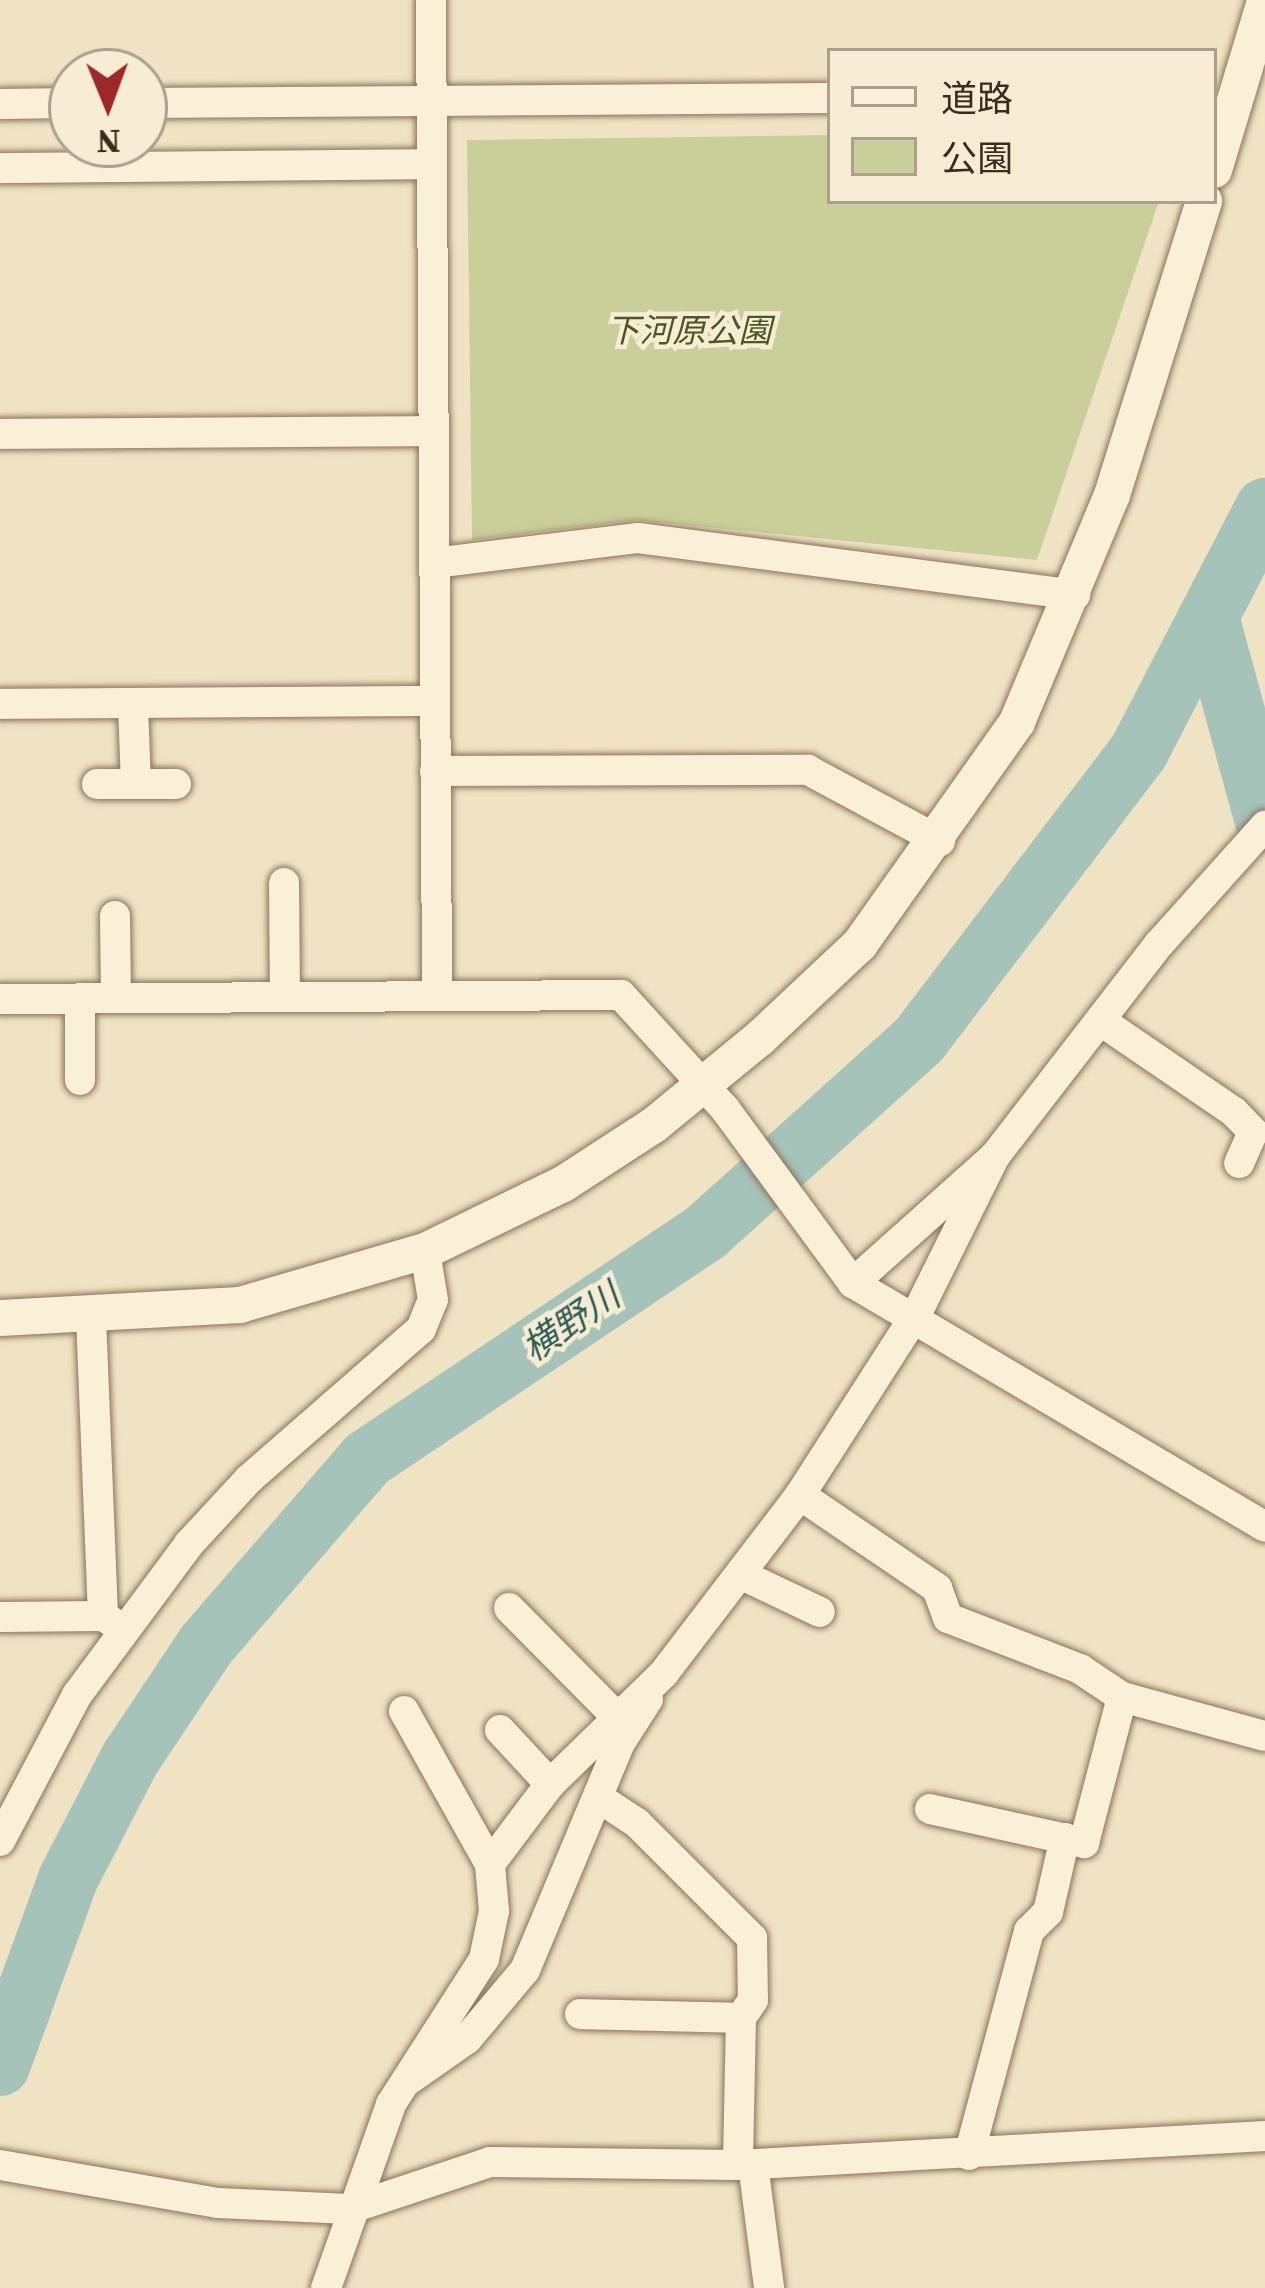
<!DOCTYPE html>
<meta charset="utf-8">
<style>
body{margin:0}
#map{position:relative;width:1265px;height:2288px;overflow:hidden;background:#f0e3c4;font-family:"Source Serif 4","Noto Sans JP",serif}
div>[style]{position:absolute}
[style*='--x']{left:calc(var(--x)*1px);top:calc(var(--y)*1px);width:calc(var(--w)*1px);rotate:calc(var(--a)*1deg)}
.green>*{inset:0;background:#c8cf98}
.river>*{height:60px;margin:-30px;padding:0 30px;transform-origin:30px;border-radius:30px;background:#a6c3ba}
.roads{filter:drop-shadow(0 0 3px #8b745a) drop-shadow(0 0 3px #8b745a)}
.minor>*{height:30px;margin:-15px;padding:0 15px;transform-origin:15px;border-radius:15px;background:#faf0d8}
.tertiary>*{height:36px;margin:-18px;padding:0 18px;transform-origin:18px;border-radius:18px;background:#faf0d8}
span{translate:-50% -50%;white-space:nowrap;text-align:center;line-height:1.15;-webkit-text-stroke:9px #f7edd4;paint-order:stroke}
.park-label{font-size:33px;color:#4b5824;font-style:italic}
.water-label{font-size:36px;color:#2d5b58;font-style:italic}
.legend{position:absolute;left:827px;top:48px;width:390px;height:156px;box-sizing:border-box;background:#f7edd4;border:3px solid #aca08b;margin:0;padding:15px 21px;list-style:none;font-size:36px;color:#3b2c1e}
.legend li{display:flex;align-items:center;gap:24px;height:60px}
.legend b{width:60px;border:3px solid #aca08b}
.north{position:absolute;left:48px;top:48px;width:120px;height:120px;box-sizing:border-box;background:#f7edd4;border:3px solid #aca08b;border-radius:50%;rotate:179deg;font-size:33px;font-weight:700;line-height:48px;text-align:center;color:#3b2c1e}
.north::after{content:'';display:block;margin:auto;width:42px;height:54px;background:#9d2828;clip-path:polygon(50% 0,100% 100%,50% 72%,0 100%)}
</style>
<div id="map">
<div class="green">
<i style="clip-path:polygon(830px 135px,830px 201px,1159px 201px,1037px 560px,636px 520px,472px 540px,467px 140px)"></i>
</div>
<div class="river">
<i style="--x:1209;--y:617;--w:213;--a:74.7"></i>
<i style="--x:0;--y:2066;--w:199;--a:-70"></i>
<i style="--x:68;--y:1879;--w:135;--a:-62.7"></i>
<i style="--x:130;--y:1759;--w:137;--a:-56.3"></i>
<i style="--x:206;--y:1645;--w:246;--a:-49.1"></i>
<i style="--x:367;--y:1459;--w:409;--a:-33.8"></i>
<i style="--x:707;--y:1231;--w:285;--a:-42"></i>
<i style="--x:919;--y:1040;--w:363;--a:-52.7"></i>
<i style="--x:1139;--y:751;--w:274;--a:-62.6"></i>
</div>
<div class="roads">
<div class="minor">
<i style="--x:431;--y:0;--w:994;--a:89.65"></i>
<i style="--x:144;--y:103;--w:686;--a:-0.42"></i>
<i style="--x:0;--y:104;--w:72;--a:-0.8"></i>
<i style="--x:0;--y:168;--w:432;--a:-0.5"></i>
<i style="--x:0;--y:434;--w:432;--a:-0.4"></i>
<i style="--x:434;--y:563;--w:206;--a:-7"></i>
<i style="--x:638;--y:538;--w:441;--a:7.4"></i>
<i style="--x:0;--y:704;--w:435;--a:-0.4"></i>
<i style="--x:133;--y:704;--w:80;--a:87.9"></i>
<i style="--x:435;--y:771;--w:373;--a:-0.2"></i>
<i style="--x:808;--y:770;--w:150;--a:28.3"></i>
<i style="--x:97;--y:784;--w:79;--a:0"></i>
<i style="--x:284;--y:883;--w:113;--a:89.5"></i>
<i style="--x:115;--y:916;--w:81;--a:89.3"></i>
<i style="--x:80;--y:998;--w:82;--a:90"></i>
<i style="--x:0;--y:999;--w:621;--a:-0.37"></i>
<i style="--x:621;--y:995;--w:154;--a:47.6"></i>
<i style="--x:725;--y:1109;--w:216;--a:53.7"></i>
<i style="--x:853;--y:1283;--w:479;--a:30.6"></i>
<i style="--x:1101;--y:1021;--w:161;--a:34.4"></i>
<i style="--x:1234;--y:1112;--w:28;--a:46"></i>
<i style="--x:1253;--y:1132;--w:34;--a:114"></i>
<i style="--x:853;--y:1283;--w:191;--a:-41.8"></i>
<i style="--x:995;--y:1156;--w:268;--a:-52.3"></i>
<i style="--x:1159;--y:944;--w:159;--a:-48.1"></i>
<i style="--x:91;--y:1317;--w:299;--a:87.7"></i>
<i style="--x:800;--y:1495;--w:166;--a:34.2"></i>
<i style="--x:937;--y:1588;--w:32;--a:70"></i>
<i style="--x:948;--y:1618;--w:142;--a:21.1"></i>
<i style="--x:1080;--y:1669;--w:50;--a:33.7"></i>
<i style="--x:1122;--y:1697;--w:148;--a:15.3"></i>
<i style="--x:742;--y:1575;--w:86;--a:25.4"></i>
<i style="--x:509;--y:1608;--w:151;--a:45.3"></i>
<i style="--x:0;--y:1617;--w:103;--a:-0.6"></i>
<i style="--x:103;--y:1616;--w:17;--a:33"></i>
<i style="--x:404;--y:1711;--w:176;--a:60.7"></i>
<i style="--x:500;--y:1730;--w:74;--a:47.2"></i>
<i style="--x:599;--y:1798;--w:45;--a:33.3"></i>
<i style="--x:637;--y:1823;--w:163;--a:45"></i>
<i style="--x:752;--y:1938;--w:62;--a:89.1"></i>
<i style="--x:753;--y:2000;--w:22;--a:124"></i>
<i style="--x:741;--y:2018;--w:147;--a:91.2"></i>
<i style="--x:930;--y:1809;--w:158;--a:12.4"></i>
<i style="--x:1084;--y:1843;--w:151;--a:-75.4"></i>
<i style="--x:0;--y:1841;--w:165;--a:-62.2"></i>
<i style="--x:77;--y:1695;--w:188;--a:-53.4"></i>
<i style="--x:189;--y:1544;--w:88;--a:-47.3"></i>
<i style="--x:249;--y:1479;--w:228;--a:-41.1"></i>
<i style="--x:421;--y:1329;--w:31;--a:-68"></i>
<i style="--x:433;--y:1300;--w:50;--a:-99.3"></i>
<i style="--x:580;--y:2014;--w:161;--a:1.4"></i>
<i style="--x:407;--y:2081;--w:73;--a:-35"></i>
<i style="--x:467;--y:2039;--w:90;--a:-50"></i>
<i style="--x:525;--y:1970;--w:246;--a:-67.3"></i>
<i style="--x:620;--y:1743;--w:52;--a:-57.5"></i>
<i style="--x:969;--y:2155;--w:232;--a:-75"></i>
<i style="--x:1029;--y:1931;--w:27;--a:-45"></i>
<i style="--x:1048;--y:1912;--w:76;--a:-77.1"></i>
<i style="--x:753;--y:2164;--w:125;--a:82.6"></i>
<i style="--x:0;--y:2165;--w:221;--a:9.9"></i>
<i style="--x:218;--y:2203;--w:131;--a:2.6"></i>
<i style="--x:349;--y:2209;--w:149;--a:-18.4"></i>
<i style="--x:490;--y:2162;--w:248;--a:0.7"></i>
<i style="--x:738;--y:2165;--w:528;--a:-3.15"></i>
<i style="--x:326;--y:2288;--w:195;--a:-70.5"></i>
<i style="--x:391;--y:2104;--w:172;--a:-57.3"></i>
<i style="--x:484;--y:1959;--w:49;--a:-78.2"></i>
<i style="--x:494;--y:1911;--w:47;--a:-94.9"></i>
<i style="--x:490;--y:1864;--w:100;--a:-53.1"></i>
<i style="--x:550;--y:1784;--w:159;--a:-44.2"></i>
<i style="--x:664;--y:1673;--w:224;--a:-52.6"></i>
<i style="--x:800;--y:1495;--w:216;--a:-57.3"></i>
<i style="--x:917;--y:1313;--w:175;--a:-63.6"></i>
</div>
<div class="tertiary">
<i style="--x:1214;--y:170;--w:177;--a:-73.2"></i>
<i style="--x:0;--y:1318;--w:240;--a:-3.1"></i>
<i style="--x:240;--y:1305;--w:193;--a:-16.3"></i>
<i style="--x:425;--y:1251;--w:153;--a:-25.9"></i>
<i style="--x:563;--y:1184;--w:108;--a:-33"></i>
<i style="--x:654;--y:1125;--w:137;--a:-39.4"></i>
<i style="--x:760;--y:1038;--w:137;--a:-43.2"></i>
<i style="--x:860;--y:944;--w:272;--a:-54.7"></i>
<i style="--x:1017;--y:722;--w:246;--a:-67.3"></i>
<i style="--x:1112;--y:495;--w:308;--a:-72.6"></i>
</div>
</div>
<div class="park-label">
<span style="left:689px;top:331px">下河原公園</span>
</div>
<div class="water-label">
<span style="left:571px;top:1322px;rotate:-34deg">横野川</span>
</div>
<ul class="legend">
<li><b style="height:15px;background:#faf0d8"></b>道路</li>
<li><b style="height:33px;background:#c8cf98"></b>公園</li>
</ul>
<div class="north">N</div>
</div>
